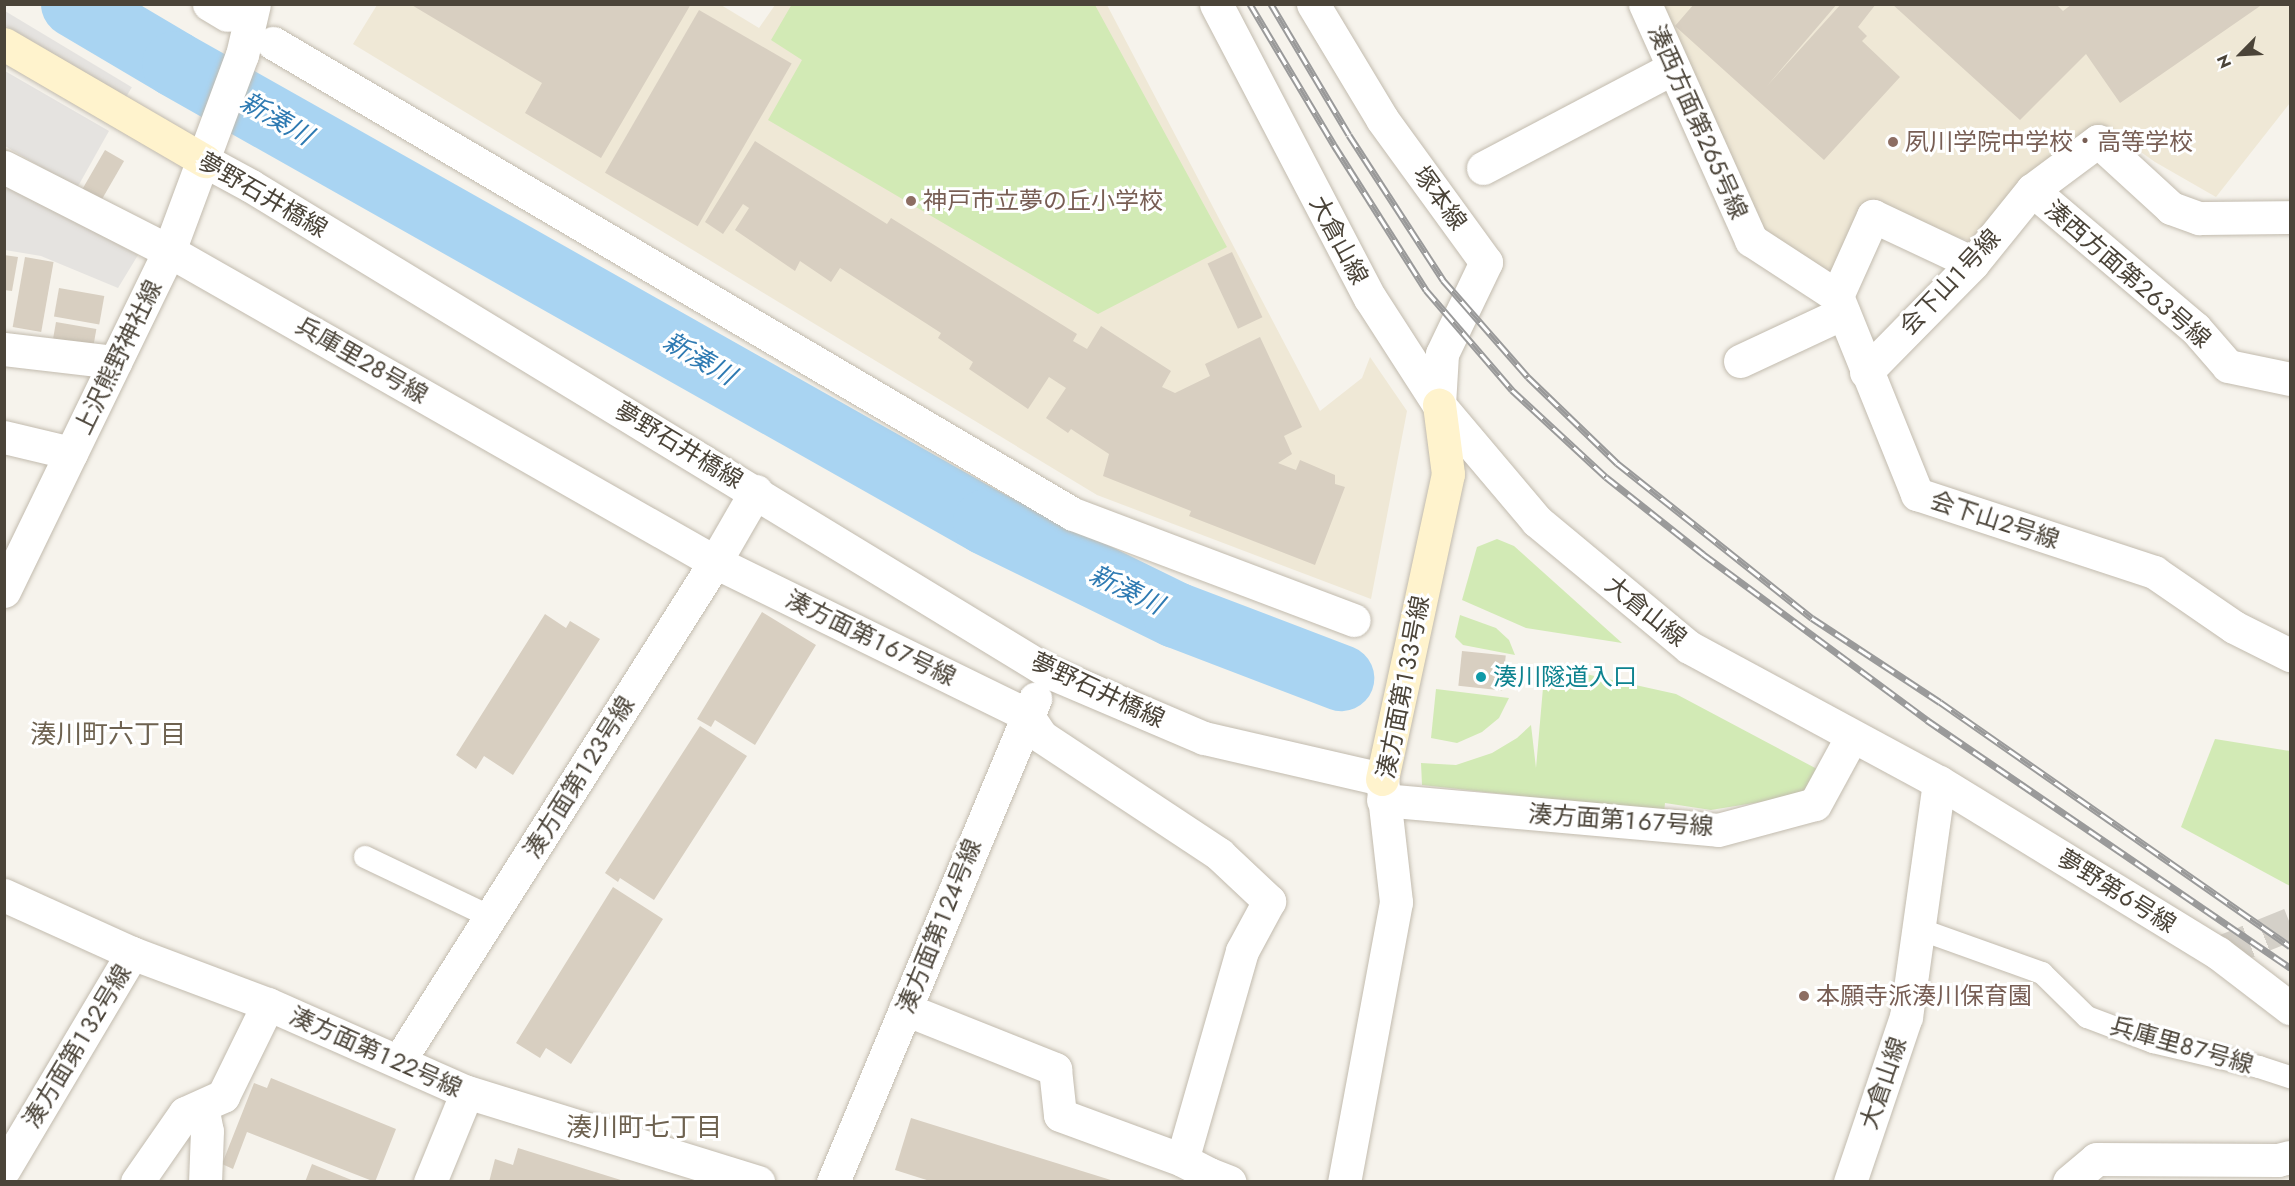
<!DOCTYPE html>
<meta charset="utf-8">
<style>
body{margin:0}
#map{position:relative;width:2295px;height:1186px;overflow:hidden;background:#f6f3ec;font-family:Jost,"Noto Sans JP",sans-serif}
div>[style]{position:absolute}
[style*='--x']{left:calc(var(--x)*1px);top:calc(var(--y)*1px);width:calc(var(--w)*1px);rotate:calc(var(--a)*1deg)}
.education>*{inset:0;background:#efe8d6}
.green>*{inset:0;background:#d2eab5}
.parking>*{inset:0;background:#e5e3e0;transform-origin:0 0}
.river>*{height:66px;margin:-33px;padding:0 33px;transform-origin:33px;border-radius:33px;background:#a9d4f2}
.building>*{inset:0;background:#d8cfc1;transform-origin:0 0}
.street-tunnel>*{height:33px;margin-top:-16.5px;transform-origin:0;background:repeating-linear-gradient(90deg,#d4d0c8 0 33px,transparent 0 49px)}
.roads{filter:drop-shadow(0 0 2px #c2bbae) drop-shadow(0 0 2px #c2bbae)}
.lane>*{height:22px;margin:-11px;padding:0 11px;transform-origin:11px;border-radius:11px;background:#fff}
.street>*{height:33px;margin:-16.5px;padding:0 16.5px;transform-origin:16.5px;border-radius:16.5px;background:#fff}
.secondary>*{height:33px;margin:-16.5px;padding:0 16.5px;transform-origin:16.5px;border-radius:16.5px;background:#fff3cd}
.rail>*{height:7px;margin-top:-3.5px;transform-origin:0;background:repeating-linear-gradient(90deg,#fff 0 14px,#9a9a9a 0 28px);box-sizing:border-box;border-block:2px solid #9a9a9a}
.dots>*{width:16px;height:16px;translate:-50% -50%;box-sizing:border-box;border:3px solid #fff;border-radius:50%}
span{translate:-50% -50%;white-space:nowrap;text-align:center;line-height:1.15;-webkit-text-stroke:6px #fff;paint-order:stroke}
.street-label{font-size:24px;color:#4b4439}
.education-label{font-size:24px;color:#785e54}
.left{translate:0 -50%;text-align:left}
.culture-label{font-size:24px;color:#0d838f}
.water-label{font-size:26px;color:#2e7ab2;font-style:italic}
.neighbourhood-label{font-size:26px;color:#6e6250}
.frame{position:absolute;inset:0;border:6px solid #4b4439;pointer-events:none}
.north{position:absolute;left:2211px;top:24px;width:60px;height:60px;-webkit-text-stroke:4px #fff;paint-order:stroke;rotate:246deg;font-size:16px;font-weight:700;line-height:24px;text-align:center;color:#4b4439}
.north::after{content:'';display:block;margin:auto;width:21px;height:27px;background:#4b4439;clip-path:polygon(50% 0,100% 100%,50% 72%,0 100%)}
</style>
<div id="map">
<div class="education">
<i style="clip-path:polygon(377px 5px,721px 5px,759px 28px,775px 5px,1107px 5px,1320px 411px,1362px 378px,1370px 357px,1407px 411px,1371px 599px,1097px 495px,353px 44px)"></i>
<i style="clip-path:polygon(1656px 5px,2290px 5px,2290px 103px,2216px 197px,2155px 162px,2101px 124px,2073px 139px,1969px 241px,1862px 203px,1833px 280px,1751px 223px)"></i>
</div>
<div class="green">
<i style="clip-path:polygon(792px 4px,1095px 5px,1227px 247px,1098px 314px,768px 120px,802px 60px,771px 40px)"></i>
<i style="clip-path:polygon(1497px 539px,1514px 546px,1622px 643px,1526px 628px,1462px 600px,1477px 547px)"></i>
<i style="clip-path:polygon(1460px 615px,1496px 628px,1509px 640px,1515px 655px,1463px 645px,1455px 637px)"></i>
<i style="clip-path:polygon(1545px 665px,1676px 694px,1817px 769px,1803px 795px,1711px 810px,1665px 803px,1664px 812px,1422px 785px,1421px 763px,1456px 765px,1492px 753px,1517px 738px,1531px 725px,1536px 768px)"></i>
<i style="clip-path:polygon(1436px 689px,1509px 698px,1499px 718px,1482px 732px,1457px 743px,1431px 738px)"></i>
<i style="clip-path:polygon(2215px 739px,2290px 751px,2290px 886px,2181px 827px)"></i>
</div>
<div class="parking">
<i style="left:5px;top:11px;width:148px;height:12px;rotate:31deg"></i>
<i style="clip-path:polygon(5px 71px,109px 131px,77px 188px,5px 146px)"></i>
<i style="clip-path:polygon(4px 180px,138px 255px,118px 288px,41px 256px,5px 250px)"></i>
</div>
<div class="river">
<i style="--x:74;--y:4;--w:117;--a:30.7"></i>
<i style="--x:175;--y:64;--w:931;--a:29.45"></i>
<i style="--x:986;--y:522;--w:212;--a:26.1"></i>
<i style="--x:1176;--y:615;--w:177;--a:20.9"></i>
</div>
<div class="building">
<i style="clip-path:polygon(410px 4px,691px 4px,601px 158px,525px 113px,542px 83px)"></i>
<i style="clip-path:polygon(1694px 4px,1837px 4px,1767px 86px,1841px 4px,1876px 4px,1858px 27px,1867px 36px,1862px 41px,1900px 77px,1824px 160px,1675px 26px)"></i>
<i style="clip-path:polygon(1892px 4px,2056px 4px,2063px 11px,2072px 4px,2263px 4px,2120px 103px,2086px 54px,2020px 120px)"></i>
<i style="left:699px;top:10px;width:107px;height:188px;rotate:30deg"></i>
<i style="clip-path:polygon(755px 141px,887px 224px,891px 218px,1077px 334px,1073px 341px,1087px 349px,1101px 326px,1171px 371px,1162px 387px,1175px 393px,1210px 376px,1205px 364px,1260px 337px,1302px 427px,1284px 436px,1292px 454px,1278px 463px,1296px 470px,1300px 460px,1335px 475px,1335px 484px,1345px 487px,1315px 565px,1189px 516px,1191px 511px,1103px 476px,1109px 454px,1071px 429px,1068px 433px,1046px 418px,1066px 388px,1049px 377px,1028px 409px,969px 369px,973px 362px,938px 338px,941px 333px,840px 268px,831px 282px,800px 261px,795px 271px,735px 230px,749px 208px,743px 204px,723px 234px,705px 222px)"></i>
<i style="left:105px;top:150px;width:22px;height:48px;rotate:30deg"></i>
<i style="left:1232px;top:252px;width:72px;height:27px;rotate:65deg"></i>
<i style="clip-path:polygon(4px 255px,18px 257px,12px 291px,4px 290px)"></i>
<i style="left:25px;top:257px;width:29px;height:71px;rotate:10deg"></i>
<i style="left:59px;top:288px;width:46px;height:29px;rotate:10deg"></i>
<i style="left:56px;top:322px;width:41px;height:17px;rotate:10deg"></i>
<i style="clip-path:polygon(762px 612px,816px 645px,755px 745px,715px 720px,711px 727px,697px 719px)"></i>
<i style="clip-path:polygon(545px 614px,566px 628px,570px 621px,600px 639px,513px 775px,484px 756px,476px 769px,456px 755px)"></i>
<i style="left:1462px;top:651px;width:44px;height:35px;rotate:6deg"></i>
<i style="clip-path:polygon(700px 726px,747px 756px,654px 900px,620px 878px,618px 882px,605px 873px)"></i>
<i style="clip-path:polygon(613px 887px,663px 919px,571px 1064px,546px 1048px,540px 1058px,516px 1043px)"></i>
<i style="clip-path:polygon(271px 1078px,396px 1129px,375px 1182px,247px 1132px,233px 1169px,222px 1164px,254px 1083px,267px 1088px)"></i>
<i style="clip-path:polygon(911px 1118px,1114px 1181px,1114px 1182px,933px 1182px,895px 1170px)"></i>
<i style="clip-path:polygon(518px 1148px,624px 1181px,624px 1182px,489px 1182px,495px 1159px,513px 1165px)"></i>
<i style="clip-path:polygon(312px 1164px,354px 1181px,354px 1182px,305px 1182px)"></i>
</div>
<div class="street-tunnel">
<i style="--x:2218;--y:953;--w:78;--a:-21.9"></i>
</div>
<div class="roads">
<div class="lane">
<i style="--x:365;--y:857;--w:140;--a:25.5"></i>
<i style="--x:1919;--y:929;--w:131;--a:19.7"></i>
<i style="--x:2042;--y:973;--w:63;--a:44.4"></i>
<i style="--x:2087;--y:1017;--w:71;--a:20.7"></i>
<i style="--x:2153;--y:1042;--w:109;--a:13.3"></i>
<i style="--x:2259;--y:1067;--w:33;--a:18"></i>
</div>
<div class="street">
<i style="--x:209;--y:4;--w:21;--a:31"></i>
<i style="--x:1216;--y:4;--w:332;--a:62.4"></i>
<i style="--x:1370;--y:298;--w:127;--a:57.2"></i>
<i style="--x:1439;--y:405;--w:152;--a:49.8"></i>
<i style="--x:1537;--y:521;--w:197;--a:39.7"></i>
<i style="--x:1689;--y:647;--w:284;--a:28.4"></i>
<i style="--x:1939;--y:782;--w:327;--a:31.5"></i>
<i style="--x:2218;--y:953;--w:91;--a:37.4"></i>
<i style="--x:1313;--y:4;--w:134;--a:59"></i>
<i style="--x:1382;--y:119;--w:177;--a:54"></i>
<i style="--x:1486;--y:262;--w:102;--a:115.6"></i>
<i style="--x:1442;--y:354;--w:51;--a:93.4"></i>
<i style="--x:1645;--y:4;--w:259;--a:65.8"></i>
<i style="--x:1751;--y:240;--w:103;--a:33.1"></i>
<i style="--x:1837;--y:296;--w:214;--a:68"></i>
<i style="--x:1917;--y:494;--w:250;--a:18.2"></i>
<i style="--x:2154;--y:572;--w:97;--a:34.5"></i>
<i style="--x:2234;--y:627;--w:63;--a:26.6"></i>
<i style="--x:273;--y:43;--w:928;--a:30.49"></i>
<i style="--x:1073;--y:514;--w:300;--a:20.7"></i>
<i style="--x:205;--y:161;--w:52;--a:28.5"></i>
<i style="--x:251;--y:186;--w:934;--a:31.34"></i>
<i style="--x:1049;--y:672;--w:168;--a:23.1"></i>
<i style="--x:1204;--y:738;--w:183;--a:13"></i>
<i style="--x:1382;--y:779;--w:124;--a:83.5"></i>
<i style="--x:1396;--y:902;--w:285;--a:100.5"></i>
<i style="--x:4;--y:167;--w:185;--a:27"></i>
<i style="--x:169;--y:251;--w:628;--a:29.67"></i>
<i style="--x:715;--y:562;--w:347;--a:26.1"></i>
<i style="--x:1027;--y:715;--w:25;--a:56"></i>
<i style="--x:1041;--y:736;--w:214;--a:33.5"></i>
<i style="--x:1219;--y:854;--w:69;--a:43.2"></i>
<i style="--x:1269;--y:901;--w:57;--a:118.4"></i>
<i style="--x:1242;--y:951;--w:217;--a:106"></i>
<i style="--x:1483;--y:168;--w:215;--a:-27.8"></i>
<i style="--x:2032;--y:190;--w:214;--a:40.3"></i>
<i style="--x:2195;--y:328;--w:50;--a:49"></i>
<i style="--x:2228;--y:366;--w:63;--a:11.8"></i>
<i style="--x:1837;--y:296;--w:88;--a:-65.8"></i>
<i style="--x:1873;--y:216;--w:110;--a:25.2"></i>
<i style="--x:4;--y:349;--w:112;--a:6.7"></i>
<i style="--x:1740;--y:361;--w:114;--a:-25"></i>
<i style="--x:1866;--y:372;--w:153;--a:-45.5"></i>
<i style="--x:1973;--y:263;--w:94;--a:-51.1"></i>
<i style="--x:2032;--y:190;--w:82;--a:-36.6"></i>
<i style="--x:2098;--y:141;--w:99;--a:42.5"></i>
<i style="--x:2171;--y:208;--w:30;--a:20"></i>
<i style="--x:2199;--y:218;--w:91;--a:-0.6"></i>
<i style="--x:4;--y:437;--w:69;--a:13.4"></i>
<i style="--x:4;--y:591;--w:378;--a:-64.1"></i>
<i style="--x:169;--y:251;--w:209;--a:-69.6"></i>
<i style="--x:242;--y:55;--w:52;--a:-76.8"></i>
<i style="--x:1383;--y:800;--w:336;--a:5.1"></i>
<i style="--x:1718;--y:830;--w:100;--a:-15"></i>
<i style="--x:1815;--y:804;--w:77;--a:-61.4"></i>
<i style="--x:4;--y:895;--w:141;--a:24.4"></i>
<i style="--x:132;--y:953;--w:145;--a:20.6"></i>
<i style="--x:268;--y:1004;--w:218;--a:23.9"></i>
<i style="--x:467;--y:1092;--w:305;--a:17.2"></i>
<i style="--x:905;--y:1009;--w:162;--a:21.8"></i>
<i style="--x:1055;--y:1069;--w:46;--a:83.8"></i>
<i style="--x:1060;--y:1115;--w:130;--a:20.2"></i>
<i style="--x:1182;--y:1160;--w:30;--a:27"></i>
<i style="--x:1209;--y:1174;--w:22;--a:21"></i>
<i style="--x:399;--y:1061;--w:591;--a:-57.66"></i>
<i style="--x:715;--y:562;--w:82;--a:-60"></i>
<i style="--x:202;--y:1106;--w:25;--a:79"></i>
<i style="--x:207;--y:1131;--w:51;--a:92.2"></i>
<i style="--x:4;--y:1169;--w:251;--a:-59.3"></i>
<i style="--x:137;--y:1182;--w:84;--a:-55.2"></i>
<i style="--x:185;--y:1113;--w:42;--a:-24.1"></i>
<i style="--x:223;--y:1096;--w:102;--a:-63.9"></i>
<i style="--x:430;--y:1182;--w:97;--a:-67.7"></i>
<i style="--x:833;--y:1182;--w:524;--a:-67.3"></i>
<i style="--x:1850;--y:1182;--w:174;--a:-71.3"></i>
<i style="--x:1906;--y:1017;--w:237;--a:-82"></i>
<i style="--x:2069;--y:1182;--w:35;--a:-40"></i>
<i style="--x:2096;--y:1159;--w:182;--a:0.3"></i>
<i style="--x:2278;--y:1160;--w:12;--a:-14"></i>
</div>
<div class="secondary">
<i style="--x:4;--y:44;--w:233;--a:30.2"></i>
<i style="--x:1382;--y:779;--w:312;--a:-77.8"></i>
<i style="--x:1448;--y:474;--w:70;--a:-97.4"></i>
</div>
</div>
<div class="rail">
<i style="--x:1250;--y:4;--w:164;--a:59.2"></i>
<i style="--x:1334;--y:145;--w:172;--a:57.6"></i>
<i style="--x:1426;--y:290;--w:132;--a:49.3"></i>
<i style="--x:1512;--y:390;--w:128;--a:42.8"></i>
<i style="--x:1606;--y:477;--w:124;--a:38.4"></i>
<i style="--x:1703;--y:554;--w:279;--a:36.5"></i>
<i style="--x:1927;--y:720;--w:440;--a:34.3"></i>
<i style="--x:1271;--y:4;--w:152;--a:59.2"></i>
<i style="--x:1349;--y:135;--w:173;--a:57"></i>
<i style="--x:1443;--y:280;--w:129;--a:48.8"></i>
<i style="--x:1528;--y:377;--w:124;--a:44"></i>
<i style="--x:1617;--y:463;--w:249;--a:38.5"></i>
<i style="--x:1812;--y:618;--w:153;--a:33.3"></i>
<i style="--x:1940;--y:702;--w:427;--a:34.9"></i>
</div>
<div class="dots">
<i style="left:1893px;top:142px;background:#8d6e63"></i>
<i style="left:911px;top:201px;background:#8d6e63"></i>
<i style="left:1481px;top:677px;background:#0f9aa8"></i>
<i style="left:1804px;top:996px;background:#8d6e63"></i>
</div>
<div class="street-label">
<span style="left:1698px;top:122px;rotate:66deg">湊西方面第２６５号線</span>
<span style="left:263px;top:195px;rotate:30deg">夢野石井橋線</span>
<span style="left:1440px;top:198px;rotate:54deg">塚本線</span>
<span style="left:1339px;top:240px;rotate:62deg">大倉山線</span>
<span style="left:2128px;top:274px;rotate:41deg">湊西方面第２６３号線</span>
<span style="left:1950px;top:282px;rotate:-47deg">会下山１号線</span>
<span style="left:118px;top:357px;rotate:-64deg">上沢熊野神社線</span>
<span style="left:362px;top:360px;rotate:30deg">兵庫里２８号線</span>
<span style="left:679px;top:445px;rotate:31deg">夢野石井橋線</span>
<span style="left:1995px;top:520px;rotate:18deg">会下山２号線</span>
<span style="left:1646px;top:611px;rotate:39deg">大倉山線</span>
<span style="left:871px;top:638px;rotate:26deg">湊方面第１６７号線</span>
<span style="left:1403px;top:687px;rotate:-79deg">湊方面第１３３号線</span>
<span style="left:1098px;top:690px;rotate:25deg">夢野石井橋線</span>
<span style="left:579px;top:777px;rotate:-58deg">湊方面第１２３号線</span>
<span style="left:1621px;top:820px;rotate:4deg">湊方面第１６７号線</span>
<span style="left:2117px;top:891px;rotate:32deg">夢野第６号線</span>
<span style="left:939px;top:926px;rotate:-68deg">湊方面第１２４号線</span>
<span style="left:2182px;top:1045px;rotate:16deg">兵庫里８７号線</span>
<span style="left:77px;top:1046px;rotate:-59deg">湊方面第１３２号線</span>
<span style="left:376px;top:1052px;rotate:24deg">湊方面第１２２号線</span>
<span style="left:1883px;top:1083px;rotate:-71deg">大倉山線</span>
</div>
<div class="education-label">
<span class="left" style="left:1905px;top:142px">夙川学院中学校・高等学校</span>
<span class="left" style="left:923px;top:201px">神戸市立夢の丘小学校</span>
<span class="left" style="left:1816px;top:996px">本願寺派湊川保育園</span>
</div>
<div class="culture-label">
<span class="left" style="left:1493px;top:677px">湊川隧道入口</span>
</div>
<div class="water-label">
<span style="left:276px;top:119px;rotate:30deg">新湊川</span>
<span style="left:699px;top:359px;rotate:30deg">新湊川</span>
<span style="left:1126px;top:590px;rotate:26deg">新湊川</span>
</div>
<div class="neighbourhood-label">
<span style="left:108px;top:735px">湊川町六丁目</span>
<span style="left:644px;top:1128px">湊川町七丁目</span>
</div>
<div class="frame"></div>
<div class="north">N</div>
</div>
